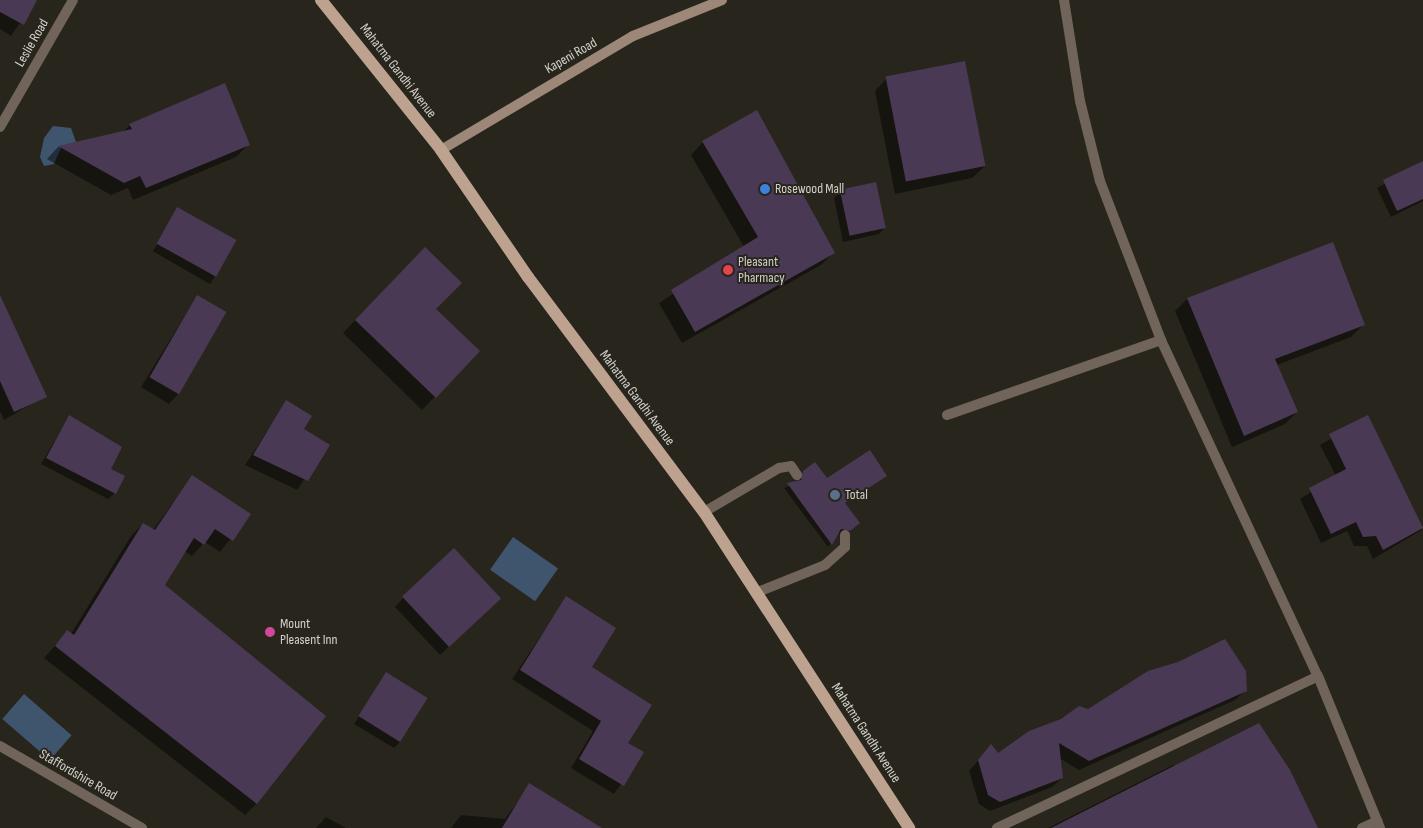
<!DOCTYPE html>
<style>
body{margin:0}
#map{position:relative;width:1423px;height:828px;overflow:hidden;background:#28261c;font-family:"Sofia Sans Condensed",sans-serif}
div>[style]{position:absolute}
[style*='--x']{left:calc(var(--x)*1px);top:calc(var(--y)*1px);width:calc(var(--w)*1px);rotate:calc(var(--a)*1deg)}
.water>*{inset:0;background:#3e556d;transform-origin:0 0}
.shadow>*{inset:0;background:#0007;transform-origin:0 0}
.building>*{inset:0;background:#4a3954;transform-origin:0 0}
.service>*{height:10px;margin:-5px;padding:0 5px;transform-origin:5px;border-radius:5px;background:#71645a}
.minor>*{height:10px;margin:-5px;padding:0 5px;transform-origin:5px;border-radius:5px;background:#71645a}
.secondary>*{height:10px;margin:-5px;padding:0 5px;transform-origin:5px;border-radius:5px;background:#9c8778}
.primary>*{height:12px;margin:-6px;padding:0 6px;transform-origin:6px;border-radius:6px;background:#bda38f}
.dots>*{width:14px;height:14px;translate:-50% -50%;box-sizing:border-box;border:2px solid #28261c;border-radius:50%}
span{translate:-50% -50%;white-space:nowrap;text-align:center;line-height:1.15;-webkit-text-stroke:4px #28261c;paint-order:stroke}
.street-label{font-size:14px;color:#d2d1cb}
.poi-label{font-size:14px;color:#d2d1cb}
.left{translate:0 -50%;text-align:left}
</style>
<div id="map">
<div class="water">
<i style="clip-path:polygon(53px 126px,71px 128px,76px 142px,61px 148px,54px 164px,44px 166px,40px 157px,44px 138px)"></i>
<i style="left:513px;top:537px;width:55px;height:40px;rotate:35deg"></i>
<i style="left:24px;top:694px;width:63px;height:33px;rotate:41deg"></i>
</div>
<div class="shadow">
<i style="clip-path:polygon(0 0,35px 1px,11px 36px,0 29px)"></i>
<i style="clip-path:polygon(887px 78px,985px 166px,972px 178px,895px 194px,875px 91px)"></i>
<i style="clip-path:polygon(130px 125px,249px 144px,236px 157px,133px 200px,128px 188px,111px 195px,47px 159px,58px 147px,122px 133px)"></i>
<i style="clip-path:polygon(703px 142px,833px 253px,821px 265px,682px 343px,659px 303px,744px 247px,691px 155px)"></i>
<i style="clip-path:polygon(1423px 163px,1423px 201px,1391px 217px,1377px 188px)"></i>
<i style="clip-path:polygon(875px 184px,885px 228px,879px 234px,843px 242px,834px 198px,840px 192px)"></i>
<i style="left:178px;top:208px;width:66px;height:50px;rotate:30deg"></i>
<i style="clip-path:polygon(1333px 244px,1363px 325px,1351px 337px,1277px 365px,1297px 412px,1285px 424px,1232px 447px,1175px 311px,1187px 299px)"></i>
<i style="clip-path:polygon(412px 261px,435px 309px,479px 351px,422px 410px,343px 333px)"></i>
<i style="clip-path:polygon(197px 296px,178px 394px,169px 404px,141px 387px)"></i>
<i style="clip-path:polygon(0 320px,45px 396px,4px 420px,0 411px)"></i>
<i style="clip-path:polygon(286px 402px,302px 430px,328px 445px,297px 490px,245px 465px)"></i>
<i style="clip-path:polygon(69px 416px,109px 470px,115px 493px,108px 499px,41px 464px)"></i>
<i style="clip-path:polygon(1368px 417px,1422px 530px,1373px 559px,1367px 546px,1354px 546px,1347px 531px,1321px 543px,1300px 499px,1336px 476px,1320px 445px)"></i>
<i style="clip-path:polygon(803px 472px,826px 480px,886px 476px,844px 504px,859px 523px,846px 534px,838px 533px,828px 547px,784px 488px,798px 482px)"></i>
<i style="clip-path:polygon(192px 477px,249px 515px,220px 552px,205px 542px,192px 556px,184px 551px,164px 585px,256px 804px,245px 815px,44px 658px,67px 632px,71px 634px,131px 536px,143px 524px,153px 530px)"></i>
<i style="clip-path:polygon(404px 597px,490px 608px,440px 655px,395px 607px)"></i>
<i style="clip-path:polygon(566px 598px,590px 667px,627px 743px,643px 753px,614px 794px,571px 768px,593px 731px,512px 679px)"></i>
<i style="clip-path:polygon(387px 674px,400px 742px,394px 748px,354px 724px)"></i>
<i style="clip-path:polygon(1245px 691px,1235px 700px,1079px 770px,1061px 759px,1062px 778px,1052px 787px,990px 811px,979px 804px,969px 771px,991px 746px,998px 755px,1089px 711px)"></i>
<i style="clip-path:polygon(1173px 765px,1176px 770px,1315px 828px,1048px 828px)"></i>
<i style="clip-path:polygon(530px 785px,567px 828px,451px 828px,461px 815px,505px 819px)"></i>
<i style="clip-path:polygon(326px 817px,346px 828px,316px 828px)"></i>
</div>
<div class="building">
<i style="clip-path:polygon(0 0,37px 0,24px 25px,0 12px)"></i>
<i style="left:965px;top:61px;width:107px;height:81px;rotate:79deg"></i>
<i style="clip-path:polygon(225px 83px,250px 145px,146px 188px,140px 176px,124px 183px,58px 146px,132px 129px,129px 124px)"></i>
<i style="clip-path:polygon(757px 110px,835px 253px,695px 332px,671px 290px,758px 237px,702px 141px)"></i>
<i style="clip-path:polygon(1423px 161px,1423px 199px,1397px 211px,1383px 180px)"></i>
<i style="left:876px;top:182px;width:47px;height:37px;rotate:78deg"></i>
<i style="left:177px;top:207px;width:68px;height:42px;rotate:29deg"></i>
<i style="clip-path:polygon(1333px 242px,1365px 325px,1275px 359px,1298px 412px,1244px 436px,1187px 298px)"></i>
<i style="clip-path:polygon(425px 247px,462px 283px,436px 309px,480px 351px,436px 398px,355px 320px)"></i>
<i style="clip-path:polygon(0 295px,47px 397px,14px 412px,0 381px)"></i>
<i style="left:197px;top:295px;width:34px;height:95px;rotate:30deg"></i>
<i style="clip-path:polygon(286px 400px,312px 416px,304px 429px,330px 445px,308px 481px,253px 455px)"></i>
<i style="clip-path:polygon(69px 415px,122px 447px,111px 469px,125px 476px,116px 494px,46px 458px)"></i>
<i style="clip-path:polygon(1368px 415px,1423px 528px,1383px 550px,1376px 536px,1363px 537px,1356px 522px,1331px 534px,1309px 488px,1346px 469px,1329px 434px)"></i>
<i style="clip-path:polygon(870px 450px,887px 476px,845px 503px,860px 523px,850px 531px,841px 529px,832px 545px,787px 483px,801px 480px,803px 471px,815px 462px,827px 478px)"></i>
<i style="clip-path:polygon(192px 475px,251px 514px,233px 541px,215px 529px,204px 545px,194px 538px,165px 585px,326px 716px,257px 804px,55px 646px,67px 630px,74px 635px,143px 523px,155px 530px)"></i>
<i style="left:454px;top:548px;width:69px;height:71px;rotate:47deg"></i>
<i style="clip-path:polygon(566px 596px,616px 628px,592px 667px,652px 705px,628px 743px,644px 752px,624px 786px,579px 759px,601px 721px,520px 670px)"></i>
<i style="clip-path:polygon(1225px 639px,1246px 671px,1247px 691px,1089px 761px,1059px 743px,1063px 778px,1000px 802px,988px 795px,978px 760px,991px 744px,998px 753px,1029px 731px,1061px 719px,1079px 706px,1088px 709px,1148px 671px,1178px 662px)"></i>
<i style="left:386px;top:672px;width:49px;height:52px;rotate:32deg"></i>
<i style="clip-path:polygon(1259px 723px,1290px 770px,1318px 828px,1051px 828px)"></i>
<i style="clip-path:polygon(529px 783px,602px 828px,502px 828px)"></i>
</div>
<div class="service">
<i style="--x:704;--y:512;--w:87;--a:-30.4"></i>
<i style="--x:779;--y:468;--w:12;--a:-9"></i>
<i style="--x:791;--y:466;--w:11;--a:56"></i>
<i style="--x:758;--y:592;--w:72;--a:-21.9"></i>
<i style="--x:825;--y:565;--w:27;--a:-42"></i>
<i style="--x:845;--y:547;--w:12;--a:-90"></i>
</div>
<div class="minor">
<i style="--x:1064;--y:0;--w:102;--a:81"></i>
<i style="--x:1080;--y:101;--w:82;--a:76"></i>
<i style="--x:1100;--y:181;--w:170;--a:69"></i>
<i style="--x:1161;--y:340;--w:371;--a:65"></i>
<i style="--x:1318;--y:676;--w:164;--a:67.8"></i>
<i style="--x:0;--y:127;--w:146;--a:-60.1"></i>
<i style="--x:947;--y:415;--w:227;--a:-19.3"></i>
<i style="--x:0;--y:746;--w:164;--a:30"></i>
<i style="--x:997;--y:828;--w:355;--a:-25.3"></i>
<i style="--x:1362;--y:828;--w:17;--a:-24"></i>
</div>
<div class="secondary">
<i style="--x:441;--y:150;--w:223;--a:-30.7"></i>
<i style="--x:633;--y:36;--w:96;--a:-22"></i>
</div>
<div class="primary">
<i style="--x:321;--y:0;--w:192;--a:51.3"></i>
<i style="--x:441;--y:150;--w:154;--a:55.6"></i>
<i style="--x:528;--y:277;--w:294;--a:53.2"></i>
<i style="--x:704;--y:512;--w:377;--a:57"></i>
</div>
<div class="dots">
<i style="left:765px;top:189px;background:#3f7fe0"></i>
<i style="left:728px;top:270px;background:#e0444e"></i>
<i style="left:835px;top:495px;background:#5c6f8a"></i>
<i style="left:270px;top:632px;background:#d1479c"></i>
</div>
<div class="street-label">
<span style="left:32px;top:43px;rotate:-60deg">Leslie Road</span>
<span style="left:571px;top:56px;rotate:-30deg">Kapeni Road</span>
<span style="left:398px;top:71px;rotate:52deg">Mahatma Gandhi Avenue</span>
<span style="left:637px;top:398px;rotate:53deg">Mahatma Gandhi Avenue</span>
<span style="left:866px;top:733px;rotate:57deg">Mahatma Gandhi Avenue</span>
<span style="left:78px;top:775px;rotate:30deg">Staffordshire Road</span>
</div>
<div class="poi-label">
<span class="left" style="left:775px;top:189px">Rosewood Mall</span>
<span class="left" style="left:738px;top:270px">Pleasant<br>Pharmacy</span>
<span class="left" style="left:845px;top:495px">Total</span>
<span class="left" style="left:280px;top:632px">Mount<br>Pleasent Inn</span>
</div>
</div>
